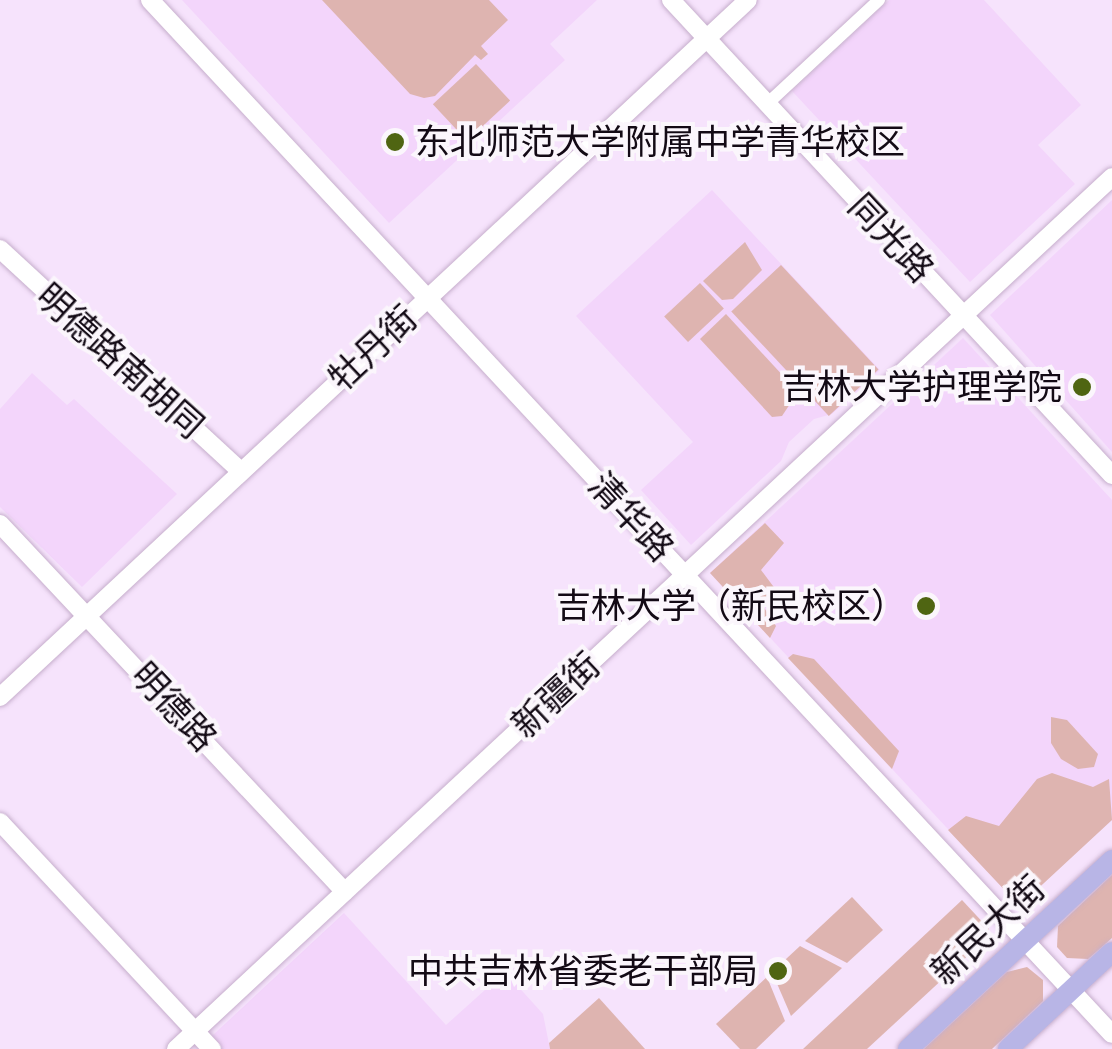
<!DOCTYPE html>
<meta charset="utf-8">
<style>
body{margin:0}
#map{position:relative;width:1112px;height:1049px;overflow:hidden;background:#f6e3fc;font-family:"Work Sans","Noto Sans SC",sans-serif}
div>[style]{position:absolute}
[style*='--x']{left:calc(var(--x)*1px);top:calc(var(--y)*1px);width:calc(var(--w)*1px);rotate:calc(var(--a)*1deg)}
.built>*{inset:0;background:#f3d5fb}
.green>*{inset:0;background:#deb4b0;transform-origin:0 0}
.roads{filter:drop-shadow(0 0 2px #c6aecc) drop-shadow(0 0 2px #c6aecc)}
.street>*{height:12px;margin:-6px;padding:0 6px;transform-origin:6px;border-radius:6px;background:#fff}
.secondary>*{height:18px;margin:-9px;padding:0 9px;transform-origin:9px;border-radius:9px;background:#fff}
.primary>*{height:20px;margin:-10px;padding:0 10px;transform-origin:10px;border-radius:10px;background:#b8b5e6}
.dots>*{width:28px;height:28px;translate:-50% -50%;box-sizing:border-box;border:5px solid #fbf6fc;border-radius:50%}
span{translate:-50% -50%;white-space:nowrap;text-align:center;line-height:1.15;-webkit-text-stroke:8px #fbf6fc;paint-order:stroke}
.poi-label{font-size:35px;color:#130a15}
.left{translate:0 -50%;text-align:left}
.right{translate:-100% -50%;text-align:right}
.street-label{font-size:35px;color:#130a15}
</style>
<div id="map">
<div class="built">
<i style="clip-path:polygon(182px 0,597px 0,550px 44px,565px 60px,389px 223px)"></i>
<i style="clip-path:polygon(889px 0,984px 0,1081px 105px,1038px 145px,1075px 184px,970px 282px,792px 91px)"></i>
<i style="clip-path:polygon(712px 190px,880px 370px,832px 414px,814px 419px,789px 442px,781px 461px,691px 545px,641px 490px,693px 442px,576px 316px)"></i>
<i style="clip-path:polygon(1112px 200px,1112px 452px,990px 315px)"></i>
<i style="clip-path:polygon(963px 338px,1112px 500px,1112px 820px,1021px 900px,1012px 898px,710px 573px)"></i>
<i style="clip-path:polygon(32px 373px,67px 405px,74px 399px,177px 494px,82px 587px,0 507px,0 409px)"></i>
<i style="clip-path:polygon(344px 913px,446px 1025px,505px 972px,543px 1014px,550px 1049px,198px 1049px)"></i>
</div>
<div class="green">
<i style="clip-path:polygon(322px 0,489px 0,508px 20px,481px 46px,488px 54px,481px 60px,475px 55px,435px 96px,424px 98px,410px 94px)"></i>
<i style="left:476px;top:64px;width:50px;height:59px;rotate:47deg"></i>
<i style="clip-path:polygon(745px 242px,762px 270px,733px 299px,722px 300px,703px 281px)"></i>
<i style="left:781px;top:265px;width:143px;height:68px;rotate:47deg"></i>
<i style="left:700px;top:283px;width:35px;height:49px;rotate:47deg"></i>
<i style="clip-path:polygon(726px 314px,798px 392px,782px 416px,772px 417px,700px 339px)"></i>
<i style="clip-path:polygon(765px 523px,784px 543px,761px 570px,776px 590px,763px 606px,776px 626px,770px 638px,710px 573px)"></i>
<i style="clip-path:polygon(793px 654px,814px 659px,899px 751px,892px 769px,788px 658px)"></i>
<i style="clip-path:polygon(1051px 717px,1067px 720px,1098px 754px,1094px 767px,1078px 769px,1061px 759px,1051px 743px)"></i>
<i style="clip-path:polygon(1052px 773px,1093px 787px,1109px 779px,1112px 820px,1030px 896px,1012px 898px,948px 830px,966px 816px,999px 826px,1037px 779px)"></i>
<i style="clip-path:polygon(1112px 875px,1112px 938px,1088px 959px,1067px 958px,1057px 947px,1058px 926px)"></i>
<i style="clip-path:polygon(852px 897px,883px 930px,847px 963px,805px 941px)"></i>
<i style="clip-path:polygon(962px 900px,989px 929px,985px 940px,867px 1049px,803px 1049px)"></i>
<i style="clip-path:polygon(800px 946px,842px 968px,791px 1016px,772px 972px)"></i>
<i style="clip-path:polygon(1027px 967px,1043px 980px,1043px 1001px,992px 1049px,924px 1049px,1007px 972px)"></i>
<i style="clip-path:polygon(767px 977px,785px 1021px,756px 1049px,740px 1049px,716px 1024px)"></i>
<i style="clip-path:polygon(599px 998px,645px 1049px,550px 1049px,549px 1043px)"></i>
</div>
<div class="roads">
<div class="street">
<i style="--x:767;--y:104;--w:153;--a:-42.9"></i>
</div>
<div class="secondary">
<i style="--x:150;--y:0;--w:1412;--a:47.07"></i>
<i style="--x:671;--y:0;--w:648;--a:47.13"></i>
<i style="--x:0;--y:249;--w:328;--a:42.7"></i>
<i style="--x:0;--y:524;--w:504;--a:46.85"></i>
<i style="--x:0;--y:697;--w:1022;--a:-42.98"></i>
<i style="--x:0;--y:822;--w:311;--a:47"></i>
<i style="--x:176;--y:1049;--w:1279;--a:-42.97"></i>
</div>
<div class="primary">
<i style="--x:908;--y:1049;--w:278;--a:-42.8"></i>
<i style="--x:1008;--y:1049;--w:142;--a:-43"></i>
</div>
</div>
<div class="dots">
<i style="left:395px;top:142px;background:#4f6512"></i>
<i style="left:1082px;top:387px;background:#4f6512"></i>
<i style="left:926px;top:606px;background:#4f6512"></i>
<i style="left:778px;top:971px;background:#4f6512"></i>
</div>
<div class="poi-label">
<span class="left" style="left:415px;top:142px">东北师范大学附属中学青华校区</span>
<span class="right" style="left:1062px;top:387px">吉林大学护理学院</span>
<span class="right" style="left:906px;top:606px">吉林大学（新民校区）</span>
<span class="right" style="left:758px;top:971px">中共吉林省委老干部局</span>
</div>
<div class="street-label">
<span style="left:891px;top:238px;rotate:47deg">同光路</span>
<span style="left:373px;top:348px;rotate:-43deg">牡丹街</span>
<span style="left:120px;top:361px;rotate:42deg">明德路南胡同</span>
<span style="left:631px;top:517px;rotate:47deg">清华路</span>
<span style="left:556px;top:695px;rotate:-43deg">新疆街</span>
<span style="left:174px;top:707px;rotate:47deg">明德路</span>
<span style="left:988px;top:930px;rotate:-43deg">新民大街</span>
</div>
</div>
